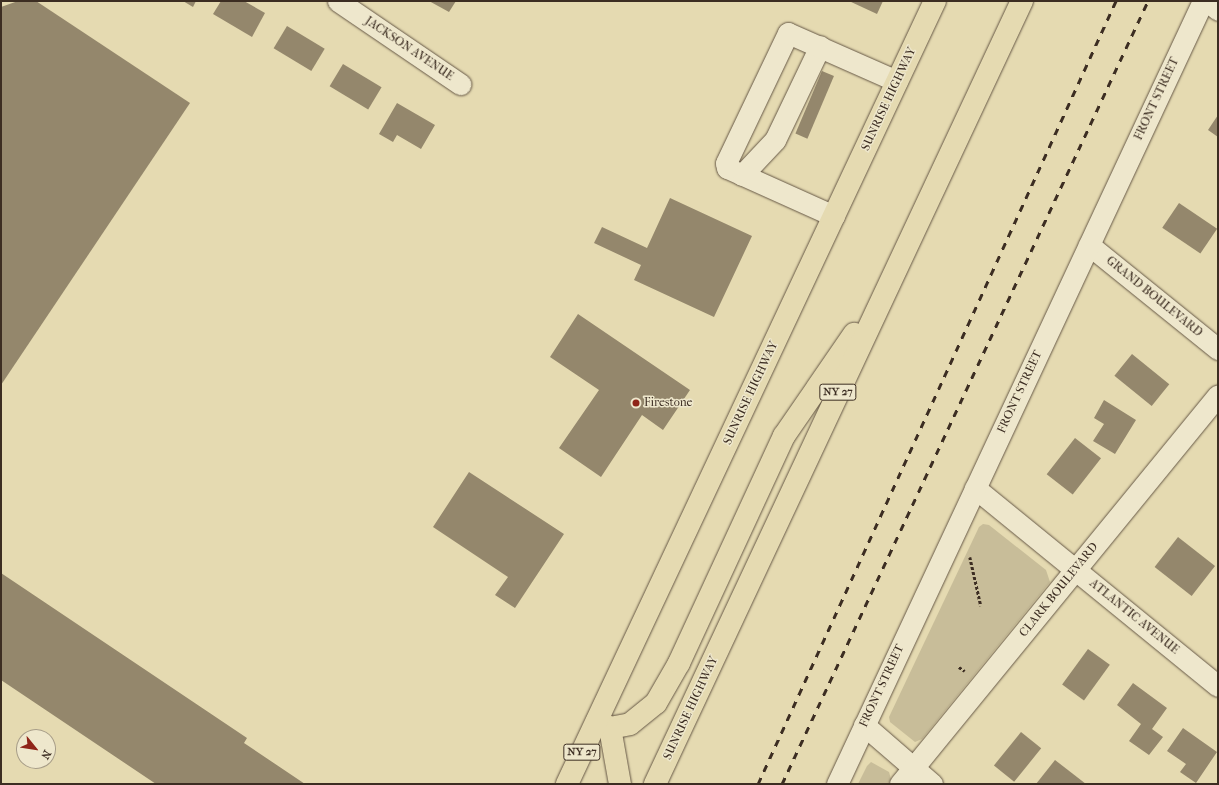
<!DOCTYPE html>
<style>
body{margin:0}
#map{position:relative;width:1219px;height:785px;overflow:hidden;background:#e5dab1;font-family:"IM FELL French Canon",serif}
div>[style]{position:absolute}
[style*='--x']{left:calc(var(--x)*1px);top:calc(var(--y)*1px);width:calc(var(--w)*1px);rotate:calc(var(--a)*1deg)}
.green>*{inset:0;background:#c8bd99}
.building>*{inset:0;background:#94876c;transform-origin:0 0}
.path>*{height:2.5px;margin-top:-1.25px;transform-origin:0;background:repeating-linear-gradient(90deg,#3c2d22 0 3px,transparent 0 5px)}
.roads{filter:drop-shadow(0 0 1px #665846) drop-shadow(0 0 1px #665846)}
.minor>*{height:21px;margin:-10.5px;padding:0 10.5px;transform-origin:10.5px;border-radius:10.5px;background:#eee7cc}
.highway>*{height:22px;margin:-11px;padding:0 11px;transform-origin:11px;border-radius:11px;background:#e5dab1}
.rail>*{height:3px;margin-top:-1.5px;transform-origin:0;background:repeating-linear-gradient(90deg,#3c2d22 0 7px,transparent 0 14px)}
.dots>*{width:11px;height:11px;translate:-50% -50%;box-sizing:border-box;border:2px solid #eee7cc;border-radius:50%}
span{translate:-50% -50%;white-space:nowrap;text-align:center;line-height:1.15;-webkit-text-stroke:3px #eee7cc;paint-order:stroke}
.shield-label span{padding:1px 3px;background:#eee7cc;border:1px solid;border-radius:3px;-webkit-text-stroke-width:0}
.shield-label{font-size:11px;color:#3c2d22;font-weight:700}
.street-label{font-size:12px;color:#3c2d22}
.poi-label{font-size:12px;color:#3c2d22}
.left{translate:0 -50%;text-align:left}
.frame{position:absolute;inset:0;border:2px solid #3c2d22;pointer-events:none}
.north{position:absolute;left:16px;top:729px;width:40px;height:40px;box-sizing:border-box;background:#eee7cc;border:1px solid #a79d88;border-radius:50%;rotate:120deg;font-size:11px;font-weight:700;line-height:16px;text-align:center;color:#3c2d22}
.north::after{content:'';display:block;margin:auto;width:14px;height:18px;background:#8f2418;clip-path:polygon(50% 0,100% 100%,50% 72%,0 100%)}
</style>
<div id="map">
<div class="green">
<i style="clip-path:polygon(983px 524px,989px 525px,1046px 570px,1050px 582px,922px 739px,915px 742px,890px 722px,889px 717px,979px 527px)"></i>
<i style="clip-path:polygon(871px 762px,889px 772px,891px 779px,888px 784px,858px 784px,867px 766px)"></i>
</div>
<div class="building">
<i style="clip-path:polygon(18px 1px,36px 1px,190px 103px,1px 385px,1px 7px)"></i>
<i style="clip-path:polygon(183px 1px,196px 1px,193px 7px)"></i>
<i style="clip-path:polygon(221px 1px,244px 1px,265px 13px,252px 37px,213px 14px)"></i>
<i style="clip-path:polygon(429px 1px,456px 1px,449px 12px)"></i>
<i style="clip-path:polygon(849px 1px,883px 1px,877px 14px)"></i>
<i style="left:287px;top:26px;width:44px;height:26px;rotate:31deg"></i>
<i style="left:343px;top:64px;width:45px;height:26px;rotate:31deg"></i>
<i style="left:822px;top:71px;width:13px;height:68px;rotate:23deg"></i>
<i style="clip-path:polygon(397px 103px,435px 125px,421px 149px,397px 135px,393px 142px,379px 134px)"></i>
<i style="clip-path:polygon(1218px 115px,1218px 137px,1208px 130px)"></i>
<i style="clip-path:polygon(670px 198px,752px 236px,714px 317px,634px 280px,641px 265px,594px 243px,602px 227px,647px 248px)"></i>
<i style="left:1179px;top:203px;width:46px;height:30px;rotate:34deg"></i>
<i style="clip-path:polygon(578px 314px,690px 390px,663px 430px,642px 415px,601px 477px,559px 448px,599px 390px,550px 357px)"></i>
<i style="left:1132px;top:354px;width:48px;height:28px;rotate:39deg"></i>
<i style="clip-path:polygon(1104px 400px,1136px 420px,1115px 454px,1093px 441px,1104px 424px,1094px 418px)"></i>
<i style="left:1075px;top:438px;width:33px;height:46px;rotate:38deg"></i>
<i style="clip-path:polygon(469px 472px,564px 534px,515px 608px,495px 595px,508px 577px,433px 527px)"></i>
<i style="left:1178px;top:537px;width:47px;height:38px;rotate:38deg"></i>
<i style="clip-path:polygon(1px 573px,247px 738px,244px 743px,305px 784px,156px 784px,1px 680px)"></i>
<i style="left:1088px;top:649px;width:27px;height:44px;rotate:36deg"></i>
<i style="clip-path:polygon(1133px 683px,1167px 708px,1152px 729px,1163px 737px,1149px 755px,1129px 741px,1141px 724px,1117px 705px)"></i>
<i style="clip-path:polygon(1183px 728px,1217px 752px,1196px 783px,1180px 772px,1186px 764px,1167px 751px)"></i>
<i style="left:1021px;top:732px;width:26px;height:43px;rotate:39deg"></i>
<i style="clip-path:polygon(1055px 760px,1086px 784px,1036px 784px)"></i>
</div>
<div class="path">
<i style="--x:970;--y:557;--w:50;--a:77.3"></i>
<i style="--x:959;--y:667;--w:7;--a:34"></i>
</div>
<div class="roads">
<div class="minor">
<i style="--x:338;--y:1;--w:148;--a:34.2"></i>
<i style="--x:1207;--y:1;--w:14;--a:39"></i>
<i style="--x:742;--y:175;--w:48;--a:-46.7"></i>
<i style="--x:775;--y:140;--w:104;--a:-64.4"></i>
<i style="--x:834;--y:216;--w:117;--a:-155.8"></i>
<i style="--x:727;--y:168;--w:5;--a:-101"></i>
<i style="--x:726;--y:163;--w:144;--a:-64.5"></i>
<i style="--x:788;--y:33;--w:119;--a:23.8"></i>
<i style="--x:1089;--y:245;--w:166;--a:38.9"></i>
<i style="--x:975;--y:488;--w:313;--a:39.2"></i>
<i style="--x:864;--y:725;--w:90;--a:40.9"></i>
<i style="--x:837;--y:784;--w:864;--a:-64.95"></i>
<i style="--x:900;--y:784;--w:502;--a:-50.73"></i>
</div>
<div class="highway">
<i style="--x:597;--y:721;--w:15;--a:28"></i>
<i style="--x:610;--y:728;--w:20;--a:-11"></i>
<i style="--x:630;--y:724;--w:33;--a:-39"></i>
<i style="--x:656;--y:703;--w:46;--a:-60.1"></i>
<i style="--x:679;--y:663;--w:250;--a:-65.2"></i>
<i style="--x:784;--y:436;--w:124;--a:-55.5"></i>
<i style="--x:610;--y:728;--w:57;--a:79.9"></i>
<i style="--x:567;--y:784;--w:865;--a:-64.83"></i>
<i style="--x:655;--y:784;--w:865;--a:-64.89"></i>
</div>
</div>
<div class="rail">
<i style="--x:758;--y:784;--w:861;--a:-65.43"></i>
<i style="--x:782;--y:784;--w:864;--a:-64.95"></i>
</div>
<div class="dots">
<i style="left:636px;top:403px;background:#8f2418"></i>
</div>
<div class="shield-label">
<span style="left:838px;top:392px">NY 27</span>
<span style="left:582px;top:752px">NY 27</span>
</div>
<div class="street-label">
<span style="left:409px;top:49px;rotate:34deg">JACKSON AVENUE</span>
<span style="left:889px;top:99px;rotate:-65deg">SUNRISE HIGHWAY</span>
<span style="left:1157px;top:99px;rotate:-65deg">FRONT STREET</span>
<span style="left:1154px;top:297px;rotate:39deg">GRAND BOULEVARD</span>
<span style="left:1020px;top:392px;rotate:-65deg">FRONT STREET</span>
<span style="left:751px;top:393px;rotate:-65deg">SUNRISE HIGHWAY</span>
<span style="left:1059px;top:590px;rotate:-51deg">CLARK BOULEVARD</span>
<span style="left:1134px;top:617px;rotate:39deg">ATLANTIC AVENUE</span>
<span style="left:882px;top:686px;rotate:-65deg">FRONT STREET</span>
<span style="left:691px;top:708px;rotate:-65deg">SUNRISE HIGHWAY</span>
</div>
<div class="poi-label">
<span class="left" style="left:644px;top:403px">Firestone</span>
</div>
<div class="frame"></div>
<div class="north">N</div>
</div>
